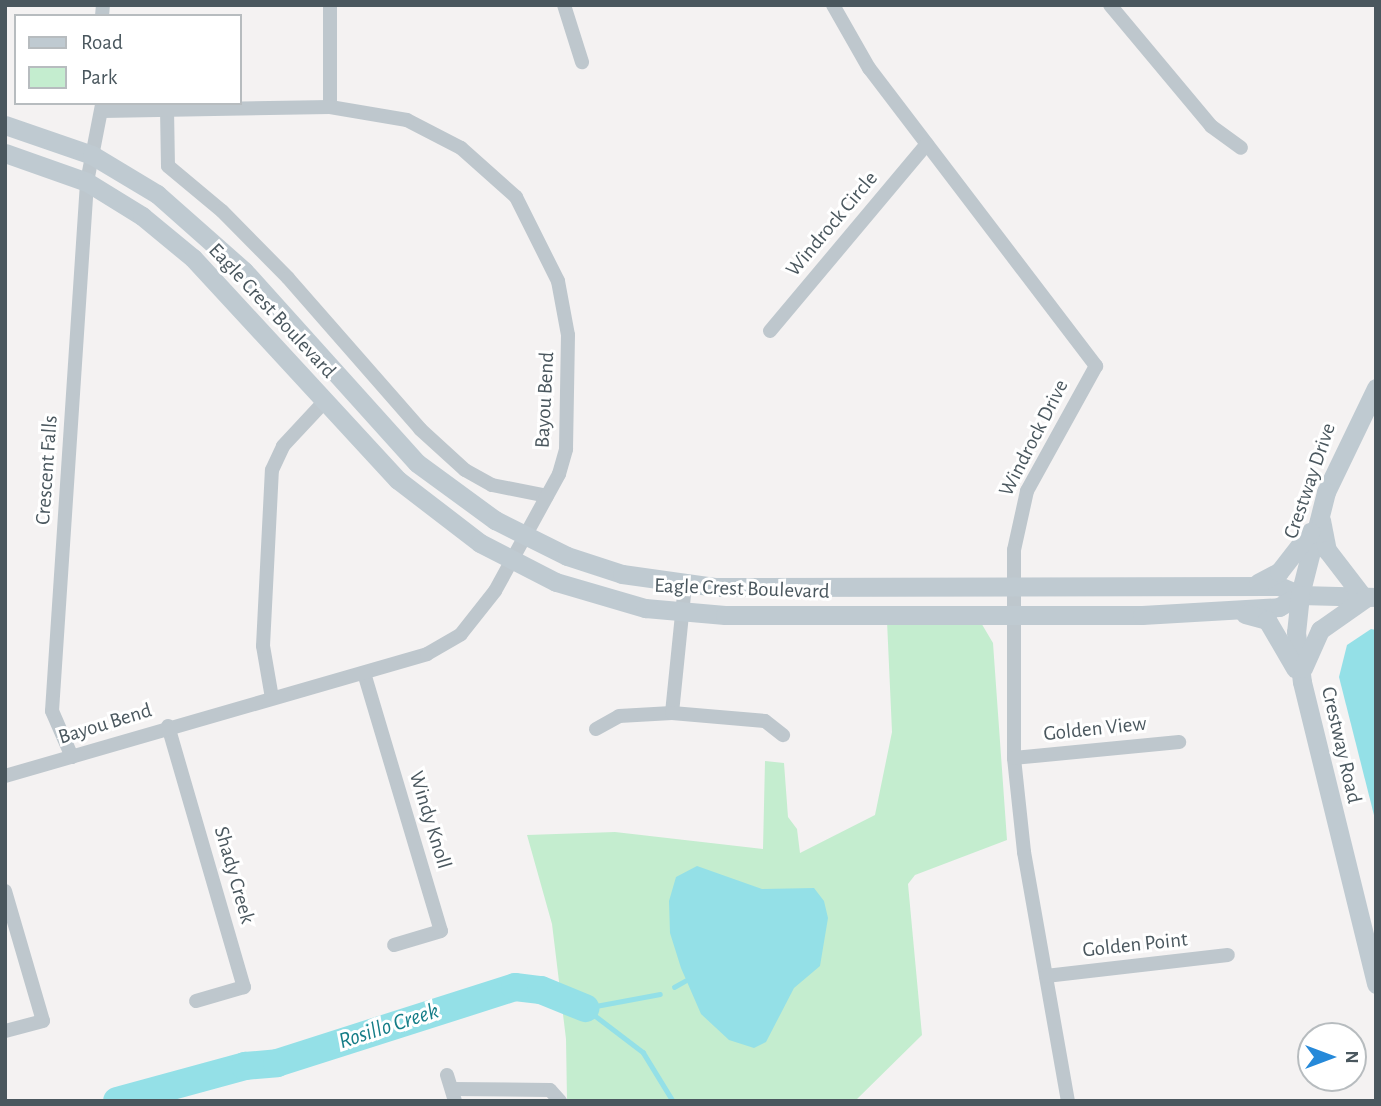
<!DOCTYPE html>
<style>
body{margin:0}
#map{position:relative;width:1381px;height:1106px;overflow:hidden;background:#f4f2f2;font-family:"Alegreya Sans",sans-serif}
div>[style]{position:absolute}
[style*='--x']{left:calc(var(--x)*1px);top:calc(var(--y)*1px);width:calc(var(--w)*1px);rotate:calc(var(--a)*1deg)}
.green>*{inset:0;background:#c4edcf}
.water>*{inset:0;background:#94e0e7}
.stream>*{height:4.5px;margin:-2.25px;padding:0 2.25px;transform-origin:2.25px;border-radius:2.25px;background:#94e0e7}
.river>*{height:28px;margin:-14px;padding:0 14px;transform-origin:14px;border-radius:14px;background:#94e0e7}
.street>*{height:14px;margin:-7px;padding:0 7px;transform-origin:7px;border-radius:7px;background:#bec7cd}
.secondary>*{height:19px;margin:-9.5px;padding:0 9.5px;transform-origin:9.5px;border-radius:9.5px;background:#bfcad1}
span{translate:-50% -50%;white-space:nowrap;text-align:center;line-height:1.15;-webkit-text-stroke:6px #fff;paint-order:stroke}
.street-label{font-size:21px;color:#4a575e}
.water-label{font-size:23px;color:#157d87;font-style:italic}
.frame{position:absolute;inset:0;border:7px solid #4a575e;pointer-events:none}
.legend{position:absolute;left:14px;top:14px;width:228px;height:91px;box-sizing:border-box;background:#fff;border:2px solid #b7bcbf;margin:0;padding:9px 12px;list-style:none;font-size:21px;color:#4a575e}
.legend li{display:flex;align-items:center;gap:14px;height:35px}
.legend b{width:35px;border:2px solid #b7bcbf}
.north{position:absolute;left:1297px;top:1022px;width:70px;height:70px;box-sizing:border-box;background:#fff;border:2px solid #b7bcbf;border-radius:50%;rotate:90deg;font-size:19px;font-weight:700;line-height:28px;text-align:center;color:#4a575e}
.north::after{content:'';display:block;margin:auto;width:24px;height:32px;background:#2689d9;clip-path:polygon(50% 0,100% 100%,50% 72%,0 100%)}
</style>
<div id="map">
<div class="green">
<i style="clip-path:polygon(887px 621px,980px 621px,993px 643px,1007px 840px,915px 875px,908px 884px,922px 1035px,855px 1101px,567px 1100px,566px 1039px,552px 924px,527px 835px,615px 832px,763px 849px,765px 761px,784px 763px,788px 817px,797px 829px,800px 853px,875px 815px,892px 732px)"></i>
</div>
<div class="water">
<i style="clip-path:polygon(1371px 629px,1376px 630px,1376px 823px,1339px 677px,1347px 645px)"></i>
<i style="clip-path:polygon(697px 866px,762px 889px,814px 888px,824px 901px,828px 918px,820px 966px,794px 988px,766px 1042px,754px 1048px,729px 1040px,701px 1014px,681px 968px,670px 933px,669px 901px,676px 877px)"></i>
</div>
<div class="stream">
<i style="--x:674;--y:987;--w:13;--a:-29"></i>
<i style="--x:585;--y:1008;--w:73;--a:37.2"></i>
<i style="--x:643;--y:1052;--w:57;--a:58.5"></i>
<i style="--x:585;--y:1008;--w:76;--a:-10.6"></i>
</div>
<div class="river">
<i style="--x:117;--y:1101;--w:133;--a:-15.3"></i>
<i style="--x:245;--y:1066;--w:32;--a:-5"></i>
<i style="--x:277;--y:1063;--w:250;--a:-17.7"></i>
<i style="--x:515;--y:987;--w:26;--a:7"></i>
<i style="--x:541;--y:990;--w:48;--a:22.2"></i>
</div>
<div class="street">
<i style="--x:330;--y:5;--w:102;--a:90"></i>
<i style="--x:564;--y:5;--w:60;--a:72.5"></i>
<i style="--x:833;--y:5;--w:73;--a:60.3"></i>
<i style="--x:869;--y:68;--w:375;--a:52.7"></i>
<i style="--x:1096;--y:366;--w:143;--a:118.9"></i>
<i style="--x:1027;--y:491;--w:60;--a:102.4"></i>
<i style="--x:1014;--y:550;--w:208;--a:90"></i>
<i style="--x:1014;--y:758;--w:95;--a:83.9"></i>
<i style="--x:1024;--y:852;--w:253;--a:80"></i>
<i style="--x:1110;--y:5;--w:158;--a:50.1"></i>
<i style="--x:1211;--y:126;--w:37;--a:36"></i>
<i style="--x:102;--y:16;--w:11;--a:-85"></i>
<i style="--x:167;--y:109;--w:57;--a:89"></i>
<i style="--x:168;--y:166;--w:70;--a:39.8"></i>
<i style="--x:222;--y:211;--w:94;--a:45.4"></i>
<i style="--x:288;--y:278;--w:201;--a:48.8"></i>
<i style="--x:420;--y:429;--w:61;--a:42.3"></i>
<i style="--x:465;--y:470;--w:31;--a:29"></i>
<i style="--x:492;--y:485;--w:56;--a:11.3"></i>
<i style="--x:770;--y:331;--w:244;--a:-50"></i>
<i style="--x:364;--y:673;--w:269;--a:73.4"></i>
<i style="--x:441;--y:931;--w:49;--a:163.4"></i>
<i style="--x:272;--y:698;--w:53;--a:-99.8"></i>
<i style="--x:263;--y:646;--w:176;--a:-87.1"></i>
<i style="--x:272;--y:470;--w:26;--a:-65"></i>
<i style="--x:283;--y:446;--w:60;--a:-47"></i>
<i style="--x:672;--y:713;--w:129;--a:-84.2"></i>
<i style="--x:168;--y:726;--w:272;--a:73.8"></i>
<i style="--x:244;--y:987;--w:50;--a:163.7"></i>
<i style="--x:596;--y:729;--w:26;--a:-29"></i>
<i style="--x:619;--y:716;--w:53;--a:-3.2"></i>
<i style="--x:672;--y:713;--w:93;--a:4.9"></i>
<i style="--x:765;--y:721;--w:23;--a:38"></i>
<i style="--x:72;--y:757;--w:50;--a:-113.5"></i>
<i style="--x:52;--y:711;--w:530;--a:-86.21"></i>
<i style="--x:87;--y:182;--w:78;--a:-79"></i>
<i style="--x:1014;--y:758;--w:166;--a:-5.5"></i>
<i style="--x:5;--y:776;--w:439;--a:-16.1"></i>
<i style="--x:427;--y:654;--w:39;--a:-30"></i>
<i style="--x:461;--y:634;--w:55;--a:-51.7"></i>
<i style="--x:495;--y:591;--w:133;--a:-61.3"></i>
<i style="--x:559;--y:474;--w:26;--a:-74"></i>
<i style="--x:566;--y:449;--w:114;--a:-89"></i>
<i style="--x:568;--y:335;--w:55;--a:-100.5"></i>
<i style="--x:558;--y:281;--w:94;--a:-116.6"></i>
<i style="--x:516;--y:197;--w:74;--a:-138.3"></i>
<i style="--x:461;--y:148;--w:61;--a:-152.6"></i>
<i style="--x:407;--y:120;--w:78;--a:-170.4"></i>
<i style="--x:330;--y:107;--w:228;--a:179"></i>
<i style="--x:5;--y:891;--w:135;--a:73.7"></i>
<i style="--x:43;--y:1021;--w:39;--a:165"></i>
<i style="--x:1046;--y:976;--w:183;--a:-6.6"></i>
<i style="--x:447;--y:1075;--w:27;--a:73"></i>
<i style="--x:452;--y:1089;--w:98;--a:0.6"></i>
<i style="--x:550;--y:1090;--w:15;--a:48"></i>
</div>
<div class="secondary">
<i style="--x:5;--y:125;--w:92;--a:19"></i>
<i style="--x:92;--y:155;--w:76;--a:31"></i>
<i style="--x:157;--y:194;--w:116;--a:41.5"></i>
<i style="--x:244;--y:271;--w:258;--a:48"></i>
<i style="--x:417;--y:463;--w:97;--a:36.2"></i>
<i style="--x:495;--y:520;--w:80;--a:26.6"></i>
<i style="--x:567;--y:556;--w:58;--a:18.1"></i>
<i style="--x:622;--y:574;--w:95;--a:7.9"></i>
<i style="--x:716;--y:587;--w:563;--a:-0.1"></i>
<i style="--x:1279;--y:586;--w:23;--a:23"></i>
<i style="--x:1300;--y:595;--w:76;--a:1.5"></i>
<i style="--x:5;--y:153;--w:87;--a:19.5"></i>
<i style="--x:87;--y:182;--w:65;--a:31.7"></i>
<i style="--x:142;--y:216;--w:66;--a:39.5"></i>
<i style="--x:193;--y:258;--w:302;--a:47.3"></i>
<i style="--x:398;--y:480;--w:103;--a:37.5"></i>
<i style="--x:480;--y:543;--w:85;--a:27.2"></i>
<i style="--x:556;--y:582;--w:93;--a:16.3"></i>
<i style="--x:645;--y:608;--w:80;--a:5"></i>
<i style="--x:725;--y:615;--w:417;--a:0"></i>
<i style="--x:1142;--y:615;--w:137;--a:-3.3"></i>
<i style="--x:1279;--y:607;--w:24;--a:-30"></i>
<i style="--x:1376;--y:388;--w:115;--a:115.7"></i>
<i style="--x:1326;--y:492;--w:106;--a:104.2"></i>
<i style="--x:1300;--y:595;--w:37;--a:96"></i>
<i style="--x:1296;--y:632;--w:50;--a:83.2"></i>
<i style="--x:1302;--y:682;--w:311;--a:76.2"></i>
<i style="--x:1321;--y:520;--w:31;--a:79"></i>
<i style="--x:1327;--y:550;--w:59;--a:52.5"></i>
<i style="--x:1258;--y:583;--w:24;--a:-28"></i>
<i style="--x:1279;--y:572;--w:51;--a:-52.2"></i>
<i style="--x:1245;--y:614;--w:23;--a:15"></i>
<i style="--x:1267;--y:620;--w:56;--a:59.7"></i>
<i style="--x:1303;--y:668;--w:42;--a:-65.9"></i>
<i style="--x:1320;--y:630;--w:57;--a:-35.1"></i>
</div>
<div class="street-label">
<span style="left:832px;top:224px;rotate:-50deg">Windrock Circle</span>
<span style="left:272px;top:311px;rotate:47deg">Eagle Crest Boulevard</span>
<span style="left:545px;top:400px;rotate:-87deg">Bayou Bend</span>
<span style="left:1034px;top:438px;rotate:-63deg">Windrock Drive</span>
<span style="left:47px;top:470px;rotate:-86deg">Crescent Falls</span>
<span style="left:1310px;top:481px;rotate:-71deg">Crestway Drive</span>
<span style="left:742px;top:589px;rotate:2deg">Eagle Crest Boulevard</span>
<span style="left:105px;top:724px;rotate:-17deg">Bayou Bend</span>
<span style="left:1095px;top:729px;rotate:-6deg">Golden View</span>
<span style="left:1341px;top:745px;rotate:77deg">Crestway Road</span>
<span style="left:430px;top:820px;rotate:73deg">Windy Knoll</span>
<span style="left:234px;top:875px;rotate:74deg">Shady Creek</span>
<span style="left:1135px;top:945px;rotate:-6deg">Golden Point</span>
</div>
<div class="water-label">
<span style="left:389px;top:1027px;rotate:-18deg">Rosillo Creek</span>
</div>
<div class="frame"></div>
<ul class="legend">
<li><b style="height:9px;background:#bfcad1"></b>Road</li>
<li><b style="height:19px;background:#c4edcf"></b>Park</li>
</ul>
<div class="north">N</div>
</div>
